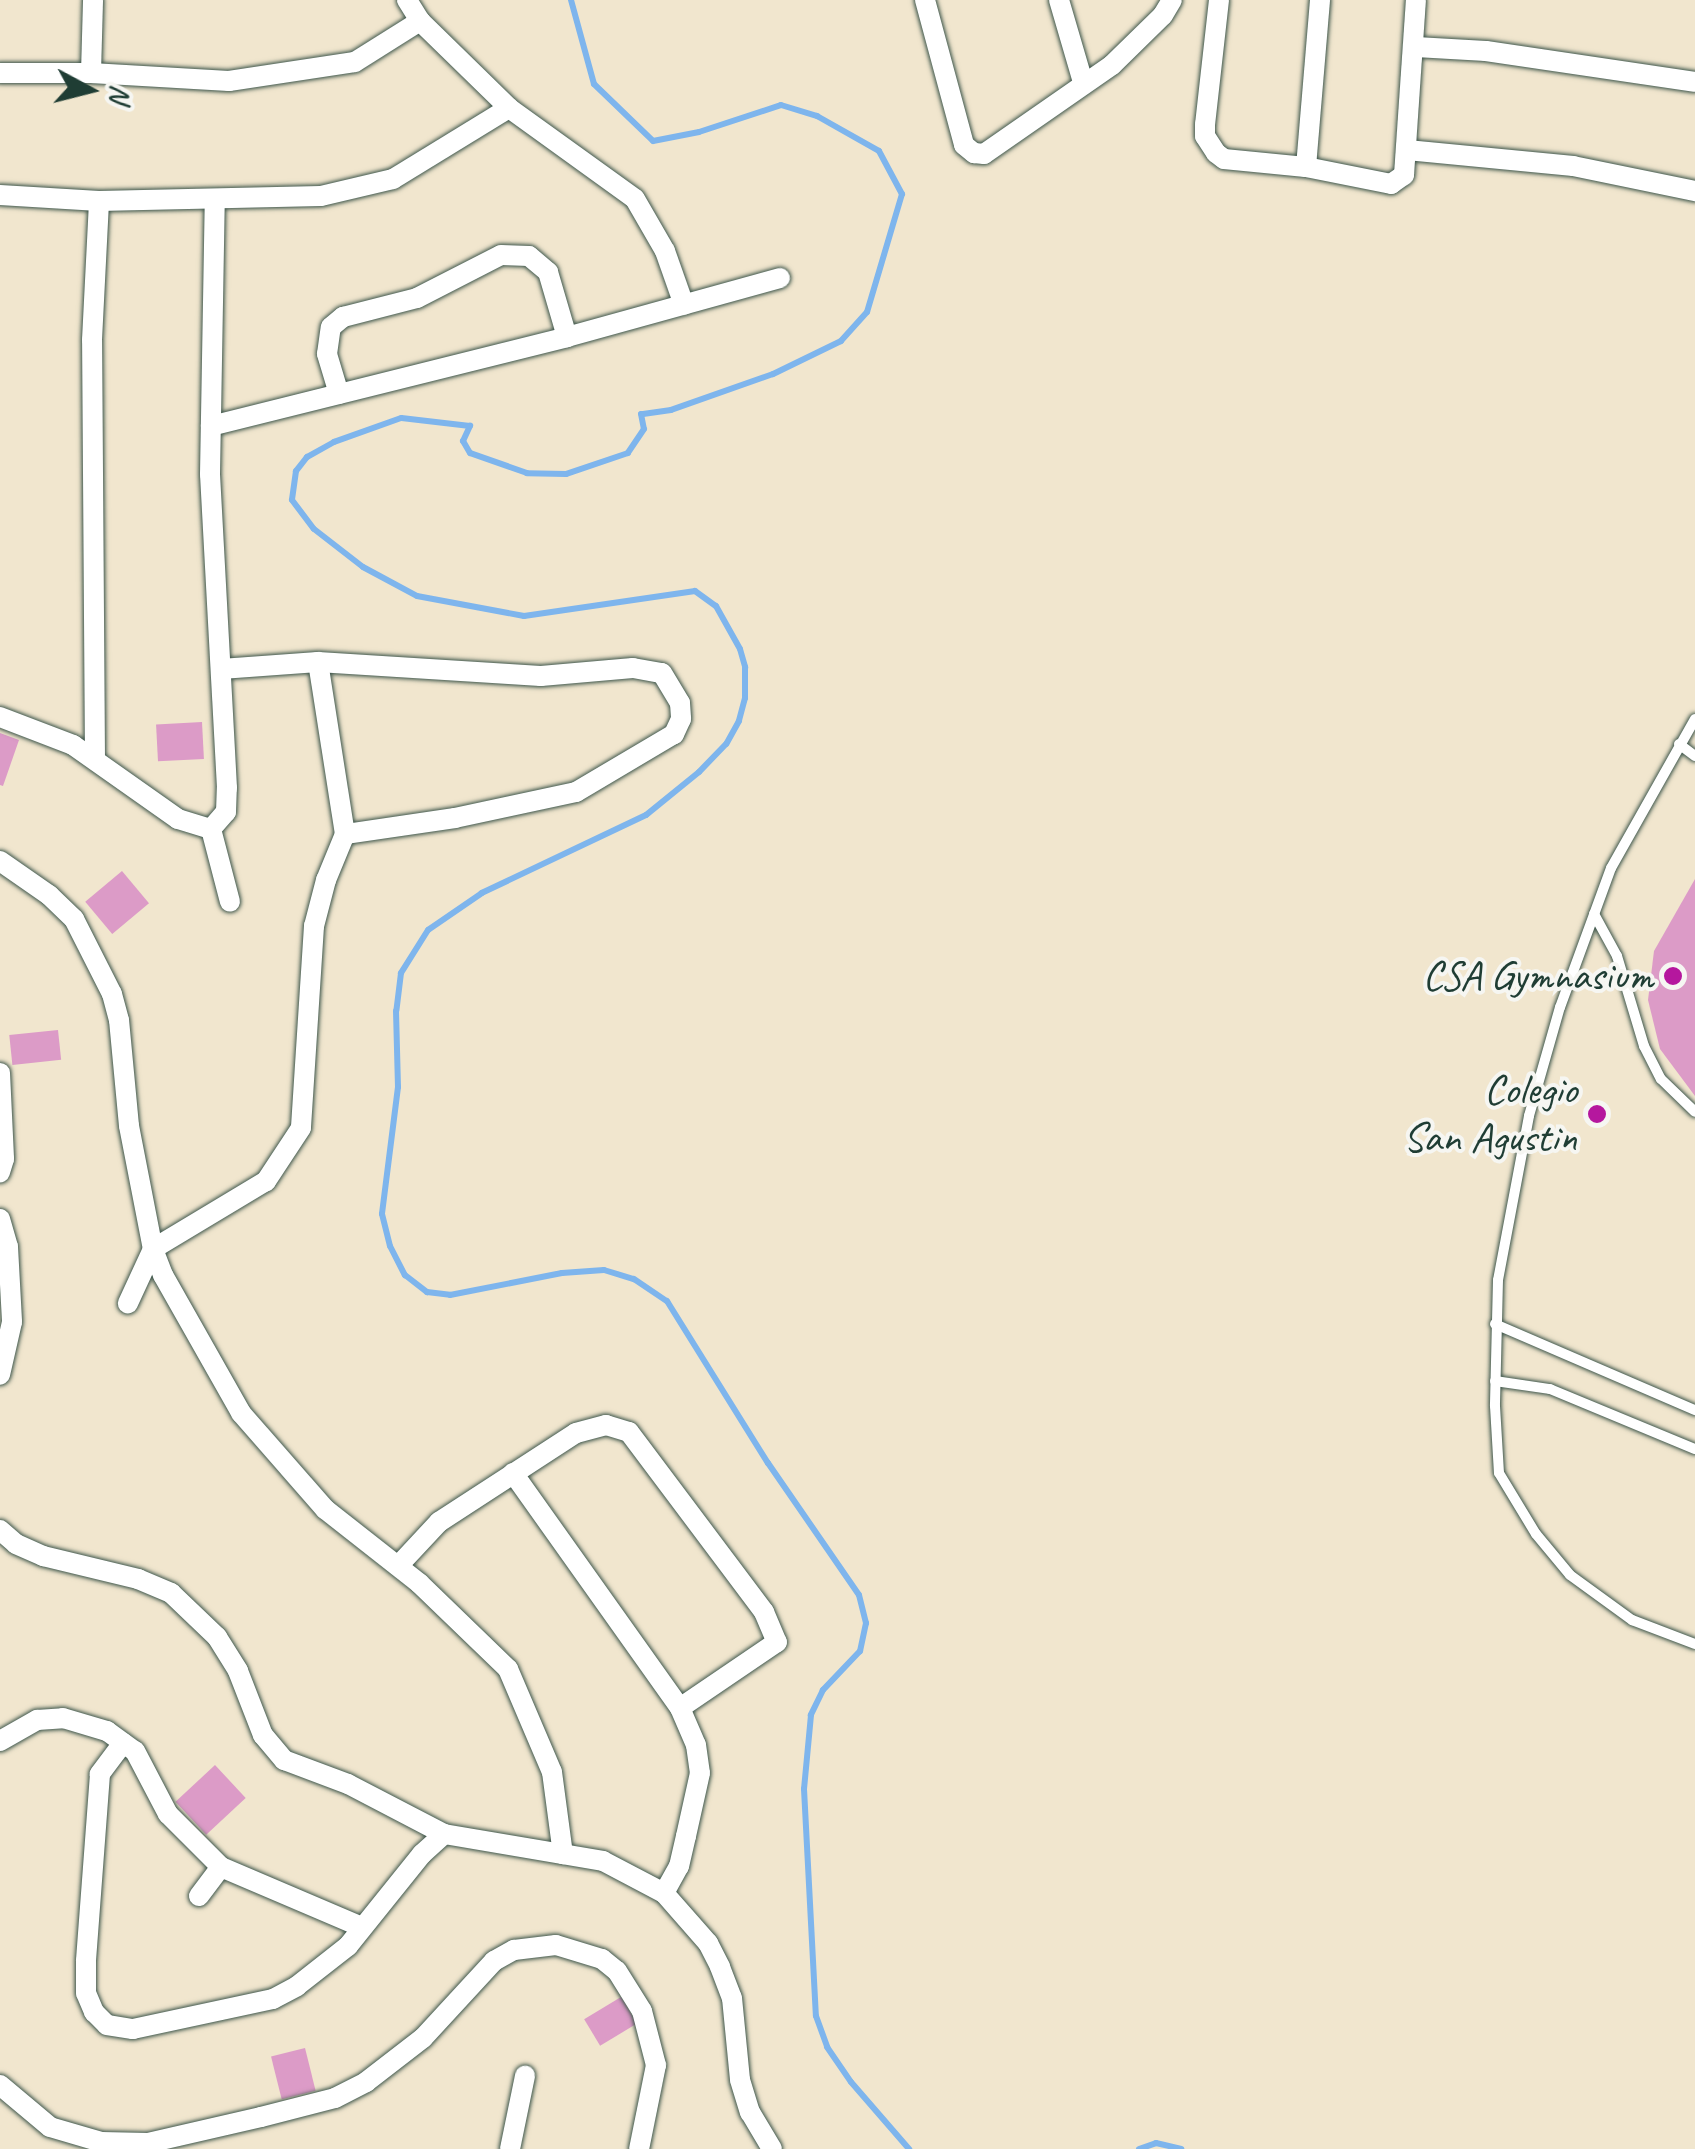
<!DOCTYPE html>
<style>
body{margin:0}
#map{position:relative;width:1695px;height:2149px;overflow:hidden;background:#f1e6ce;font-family:Caveat,sans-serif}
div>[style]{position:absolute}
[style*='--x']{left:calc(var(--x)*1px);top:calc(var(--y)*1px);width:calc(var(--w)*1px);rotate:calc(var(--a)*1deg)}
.stream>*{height:6px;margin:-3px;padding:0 3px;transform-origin:3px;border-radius:3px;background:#7eb5ed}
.building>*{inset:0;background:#dc9bc7;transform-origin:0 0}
.roads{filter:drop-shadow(0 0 2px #3e564b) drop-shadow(0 0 2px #3e564b)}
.lane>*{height:10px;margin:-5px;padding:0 5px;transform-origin:5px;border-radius:5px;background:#fff}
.street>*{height:20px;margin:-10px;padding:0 10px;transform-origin:10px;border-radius:10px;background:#fff}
.dots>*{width:28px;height:28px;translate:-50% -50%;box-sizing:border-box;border:5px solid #f6f6f2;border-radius:50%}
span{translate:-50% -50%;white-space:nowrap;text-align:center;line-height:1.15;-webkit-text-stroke:8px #f6f6f2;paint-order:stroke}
.poi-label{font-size:42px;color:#1f3d34}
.right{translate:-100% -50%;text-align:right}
.north{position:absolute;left:40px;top:40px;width:100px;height:100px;-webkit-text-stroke:8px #f6f6f2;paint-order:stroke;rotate:97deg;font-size:28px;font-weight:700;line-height:40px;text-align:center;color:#1f3d34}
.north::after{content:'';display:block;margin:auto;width:35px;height:45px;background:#1f3d34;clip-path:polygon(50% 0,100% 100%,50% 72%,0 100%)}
</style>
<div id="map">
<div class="stream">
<i style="--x:571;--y:0;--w:87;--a:74.7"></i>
<i style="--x:594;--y:84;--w:82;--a:44"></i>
<i style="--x:653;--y:141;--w:47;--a:-11.1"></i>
<i style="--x:699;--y:132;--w:86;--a:-18.2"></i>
<i style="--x:781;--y:105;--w:38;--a:17"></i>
<i style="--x:817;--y:116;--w:71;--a:29.4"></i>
<i style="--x:879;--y:151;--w:49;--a:61.9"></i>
<i style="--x:902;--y:194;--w:123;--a:106.5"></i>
<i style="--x:867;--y:312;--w:39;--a:132"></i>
<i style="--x:841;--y:341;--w:76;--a:154.1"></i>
<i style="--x:773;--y:374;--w:108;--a:160.6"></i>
<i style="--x:671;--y:410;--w:30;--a:172"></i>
<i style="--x:641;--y:414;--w:15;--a:79"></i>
<i style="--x:644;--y:429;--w:29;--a:124"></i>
<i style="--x:628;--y:453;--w:65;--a:161.3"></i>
<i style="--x:566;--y:474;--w:39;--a:-179"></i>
<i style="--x:527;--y:473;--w:60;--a:-160.7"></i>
<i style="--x:470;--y:453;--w:14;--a:-120"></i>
<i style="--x:463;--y:441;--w:17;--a:-65"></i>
<i style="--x:470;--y:426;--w:69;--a:-173.4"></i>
<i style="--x:401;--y:418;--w:71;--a:160.3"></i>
<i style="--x:334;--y:442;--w:31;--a:151"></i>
<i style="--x:307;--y:457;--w:18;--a:128"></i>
<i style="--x:296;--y:471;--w:29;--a:98"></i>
<i style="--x:292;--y:500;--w:36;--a:53"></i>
<i style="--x:314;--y:529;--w:62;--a:37.8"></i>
<i style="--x:363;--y:567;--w:61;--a:28.2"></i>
<i style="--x:417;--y:596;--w:109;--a:10.6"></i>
<i style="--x:524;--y:616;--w:173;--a:-8.3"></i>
<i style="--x:695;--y:591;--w:26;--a:36"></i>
<i style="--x:716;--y:606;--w:49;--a:60.8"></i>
<i style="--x:740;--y:649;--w:19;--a:74"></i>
<i style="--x:745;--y:667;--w:31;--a:90"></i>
<i style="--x:745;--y:698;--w:24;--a:105"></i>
<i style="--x:739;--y:721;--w:26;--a:119"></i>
<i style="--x:726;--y:744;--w:39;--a:134"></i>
<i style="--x:699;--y:772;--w:68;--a:140.9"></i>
<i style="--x:646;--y:815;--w:182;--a:154.6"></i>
<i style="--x:482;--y:893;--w:65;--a:145.6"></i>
<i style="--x:428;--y:930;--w:51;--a:122.1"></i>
<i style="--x:401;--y:973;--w:38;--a:97"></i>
<i style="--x:396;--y:1011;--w:76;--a:88.5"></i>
<i style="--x:398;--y:1087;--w:128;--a:97.2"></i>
<i style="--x:382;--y:1214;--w:33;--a:76"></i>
<i style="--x:390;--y:1246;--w:33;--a:63"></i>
<i style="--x:405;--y:1275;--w:28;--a:38"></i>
<i style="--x:427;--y:1292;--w:23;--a:7"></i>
<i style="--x:450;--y:1295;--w:114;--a:-11.1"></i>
<i style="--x:562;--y:1273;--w:42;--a:-4.1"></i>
<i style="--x:604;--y:1270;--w:31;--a:17"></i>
<i style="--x:634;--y:1279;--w:40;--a:34"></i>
<i style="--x:667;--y:1301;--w:191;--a:58.1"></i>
<i style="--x:768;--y:1463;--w:160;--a:55.4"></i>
<i style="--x:859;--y:1595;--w:29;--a:76"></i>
<i style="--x:866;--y:1623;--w:29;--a:102"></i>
<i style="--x:860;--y:1651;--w:54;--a:133.5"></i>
<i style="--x:823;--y:1690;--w:28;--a:116"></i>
<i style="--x:811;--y:1715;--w:74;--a:95.4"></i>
<i style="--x:804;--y:1789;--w:227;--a:87"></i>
<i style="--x:816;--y:2016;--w:33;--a:70"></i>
<i style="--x:827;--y:2047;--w:42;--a:55.6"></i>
<i style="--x:851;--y:2082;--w:89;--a:49.1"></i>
<i style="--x:1139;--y:2149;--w:18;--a:-19"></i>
<i style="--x:1156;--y:2143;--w:26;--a:13"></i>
</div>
<div class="building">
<i style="left:202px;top:722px;width:37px;height:46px;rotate:87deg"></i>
<i style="clip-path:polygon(0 733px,19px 740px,3px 786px,0 785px)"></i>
<i style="left:122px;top:871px;width:42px;height:48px;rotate:50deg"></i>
<i style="clip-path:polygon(1695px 879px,1695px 1096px,1660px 1049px,1648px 1000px,1654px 951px)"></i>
<i style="left:58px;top:1030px;width:30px;height:49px;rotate:84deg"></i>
<i style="left:215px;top:1765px;width:45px;height:54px;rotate:47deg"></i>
<i style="left:621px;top:1997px;width:31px;height:43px;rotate:59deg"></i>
<i style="left:305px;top:2048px;width:44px;height:35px;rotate:76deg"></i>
</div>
<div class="roads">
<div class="lane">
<i style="--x:1695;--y:719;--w:171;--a:119.4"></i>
<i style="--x:1611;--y:868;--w:148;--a:110.1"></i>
<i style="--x:1560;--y:1007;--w:113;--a:105.9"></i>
<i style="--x:1529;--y:1116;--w:167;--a:100.7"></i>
<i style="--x:1498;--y:1280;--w:126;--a:91.4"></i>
<i style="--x:1495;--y:1406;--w:67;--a:86.6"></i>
<i style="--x:1499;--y:1473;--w:71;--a:58.8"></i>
<i style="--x:1536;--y:1534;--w:53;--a:50.3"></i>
<i style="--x:1570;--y:1575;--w:77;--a:36"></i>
<i style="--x:1632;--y:1620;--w:67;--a:20.9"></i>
<i style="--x:1679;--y:744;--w:20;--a:37"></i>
<i style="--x:1594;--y:914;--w:48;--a:61.3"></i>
<i style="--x:1617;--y:956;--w:94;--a:73.3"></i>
<i style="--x:1644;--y:1046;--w:37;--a:63"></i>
<i style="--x:1661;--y:1079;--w:47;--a:44.1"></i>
<i style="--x:1495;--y:1324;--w:218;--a:23.3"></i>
<i style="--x:1495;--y:1381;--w:56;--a:8.3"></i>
<i style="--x:1550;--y:1389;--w:157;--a:22.5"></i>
</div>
<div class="street">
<i style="--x:407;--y:0;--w:25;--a:58"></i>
<i style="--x:420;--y:21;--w:124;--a:44.3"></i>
<i style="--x:509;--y:108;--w:155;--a:35.8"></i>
<i style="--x:635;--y:199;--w:60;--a:60"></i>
<i style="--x:665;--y:251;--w:57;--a:70.6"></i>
<i style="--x:925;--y:0;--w:150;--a:74.9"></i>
<i style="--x:964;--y:145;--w:13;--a:39"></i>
<i style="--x:974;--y:153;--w:10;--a:6"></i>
<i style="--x:984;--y:154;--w:156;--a:-34.8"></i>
<i style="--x:1112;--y:65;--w:71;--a:-44.4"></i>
<i style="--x:1163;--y:15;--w:17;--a:-59"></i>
<i style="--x:1059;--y:0;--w:85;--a:73.7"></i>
<i style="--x:1219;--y:0;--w:125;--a:96.4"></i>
<i style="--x:1205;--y:124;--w:12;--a:90"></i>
<i style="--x:1205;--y:136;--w:20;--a:57"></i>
<i style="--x:1216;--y:153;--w:10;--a:37"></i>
<i style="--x:1224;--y:159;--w:82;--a:5.6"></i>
<i style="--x:1306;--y:167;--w:87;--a:11.3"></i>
<i style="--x:1391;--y:184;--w:16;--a:-35"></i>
<i style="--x:1404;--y:175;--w:175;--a:-86.1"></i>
<i style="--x:1416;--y:47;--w:70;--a:3.3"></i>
<i style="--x:1486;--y:51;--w:211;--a:8.4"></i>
<i style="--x:0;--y:73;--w:91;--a:0"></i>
<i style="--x:91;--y:73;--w:138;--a:3.3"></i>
<i style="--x:229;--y:81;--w:127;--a:-8.6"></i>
<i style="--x:355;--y:62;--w:77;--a:-32.2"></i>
<i style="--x:91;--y:73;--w:73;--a:-88.4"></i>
<i style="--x:1407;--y:150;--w:167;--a:5.5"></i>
<i style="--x:1573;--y:166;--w:125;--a:11.6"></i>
<i style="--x:1306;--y:167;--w:168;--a:-85.2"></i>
<i style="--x:0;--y:195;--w:99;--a:3.5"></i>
<i style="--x:99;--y:201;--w:222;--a:-1.3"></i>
<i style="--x:321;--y:196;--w:74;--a:-13.3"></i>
<i style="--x:393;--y:179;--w:136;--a:-31.5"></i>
<i style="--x:339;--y:394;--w:42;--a:-106.7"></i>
<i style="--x:327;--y:354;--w:27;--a:-82"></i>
<i style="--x:331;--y:327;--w:16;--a:-40"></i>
<i style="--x:343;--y:317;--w:76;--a:-14.4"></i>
<i style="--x:417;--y:298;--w:94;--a:-27.1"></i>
<i style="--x:501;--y:255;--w:28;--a:2"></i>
<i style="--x:529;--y:256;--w:25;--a:40"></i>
<i style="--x:548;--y:272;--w:68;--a:73.7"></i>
<i style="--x:211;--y:426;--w:367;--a:-14"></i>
<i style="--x:567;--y:337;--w:221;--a:-15.5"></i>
<i style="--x:318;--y:662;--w:174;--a:81.1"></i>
<i style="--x:221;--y:669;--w:97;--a:-4.1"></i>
<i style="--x:318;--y:662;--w:223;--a:3.6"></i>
<i style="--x:541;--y:676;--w:92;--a:-5"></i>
<i style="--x:633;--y:668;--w:29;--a:10"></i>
<i style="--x:662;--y:673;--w:35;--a:59"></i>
<i style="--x:680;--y:703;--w:16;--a:86"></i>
<i style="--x:681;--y:719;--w:17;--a:115"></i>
<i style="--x:674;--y:734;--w:114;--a:149.4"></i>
<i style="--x:576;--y:792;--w:124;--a:167.9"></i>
<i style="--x:455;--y:818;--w:111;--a:171.7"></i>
<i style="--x:345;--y:834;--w:50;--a:112.4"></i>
<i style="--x:326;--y:880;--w:48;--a:104.6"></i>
<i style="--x:314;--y:926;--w:202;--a:93.7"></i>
<i style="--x:301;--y:1128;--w:64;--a:123.4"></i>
<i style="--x:266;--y:1181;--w:132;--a:149"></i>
<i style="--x:153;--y:1249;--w:28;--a:69"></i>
<i style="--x:163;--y:1275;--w:159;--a:60.5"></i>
<i style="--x:241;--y:1413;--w:128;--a:48.8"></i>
<i style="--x:325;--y:1509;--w:120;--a:38.2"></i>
<i style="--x:419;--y:1583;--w:124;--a:44"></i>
<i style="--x:508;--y:1669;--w:112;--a:66.9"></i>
<i style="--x:552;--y:1772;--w:83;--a:82.4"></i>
<i style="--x:0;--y:717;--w:78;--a:21"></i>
<i style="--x:73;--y:745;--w:128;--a:35.2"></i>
<i style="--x:178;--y:819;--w:34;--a:17"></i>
<i style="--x:211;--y:829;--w:75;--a:75.4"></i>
<i style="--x:95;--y:759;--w:419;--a:-90.4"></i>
<i style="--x:92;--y:340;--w:139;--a:-87.1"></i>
<i style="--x:211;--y:829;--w:23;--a:-49"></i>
<i style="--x:226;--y:812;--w:24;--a:-88"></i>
<i style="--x:227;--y:788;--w:314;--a:-93.1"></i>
<i style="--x:210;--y:474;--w:273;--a:-89"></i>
<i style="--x:0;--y:861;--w:60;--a:34.8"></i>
<i style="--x:49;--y:895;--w:35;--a:44"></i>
<i style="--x:74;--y:919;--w:84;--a:63.1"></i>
<i style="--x:112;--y:994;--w:27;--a:75"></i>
<i style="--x:119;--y:1020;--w:106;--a:84.6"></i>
<i style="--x:129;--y:1126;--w:125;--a:79"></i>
<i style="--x:153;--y:1249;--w:60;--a:114.8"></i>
<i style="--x:0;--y:1073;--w:86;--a:87.3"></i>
<i style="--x:4;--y:1159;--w:14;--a:107"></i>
<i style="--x:0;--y:1219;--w:29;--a:74"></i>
<i style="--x:8;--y:1247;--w:75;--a:86.9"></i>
<i style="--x:12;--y:1322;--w:54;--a:102.8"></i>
<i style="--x:513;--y:1473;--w:288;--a:54.6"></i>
<i style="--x:680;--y:1708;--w:40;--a:66.6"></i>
<i style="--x:696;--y:1745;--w:28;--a:82"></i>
<i style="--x:700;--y:1773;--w:65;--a:102.5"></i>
<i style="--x:686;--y:1836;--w:31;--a:103"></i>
<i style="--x:679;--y:1866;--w:31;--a:119"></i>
<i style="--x:0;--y:1530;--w:21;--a:41"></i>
<i style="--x:16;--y:1544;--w:30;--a:24"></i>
<i style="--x:43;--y:1556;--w:98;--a:13.6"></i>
<i style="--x:138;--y:1579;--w:36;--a:23"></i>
<i style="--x:171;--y:1593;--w:64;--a:43.7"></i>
<i style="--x:217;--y:1637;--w:40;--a:58"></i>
<i style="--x:238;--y:1671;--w:69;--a:68.7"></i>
<i style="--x:263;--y:1735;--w:33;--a:50"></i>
<i style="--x:284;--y:1760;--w:68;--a:20.6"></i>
<i style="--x:348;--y:1784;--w:108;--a:27.5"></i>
<i style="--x:444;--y:1834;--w:161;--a:9.6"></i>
<i style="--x:603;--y:1861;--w:69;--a:27.7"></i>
<i style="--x:664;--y:1893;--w:67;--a:48.7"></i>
<i style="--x:708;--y:1943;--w:27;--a:63"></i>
<i style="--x:720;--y:1967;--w:33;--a:69"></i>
<i style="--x:732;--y:1998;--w:82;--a:84.4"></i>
<i style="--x:740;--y:2080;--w:34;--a:73"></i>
<i style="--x:750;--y:2112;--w:43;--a:59.3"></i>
<i style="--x:398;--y:1566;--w:60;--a:-47"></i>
<i style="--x:439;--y:1522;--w:163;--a:-33"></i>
<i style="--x:576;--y:1433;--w:31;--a:-15"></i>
<i style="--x:606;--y:1425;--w:24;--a:17"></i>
<i style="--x:629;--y:1432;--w:225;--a:53.1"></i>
<i style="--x:764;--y:1612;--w:33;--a:67"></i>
<i style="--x:777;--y:1642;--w:117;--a:145.8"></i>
<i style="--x:0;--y:1741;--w:43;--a:-29.6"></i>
<i style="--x:37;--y:1720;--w:26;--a:-4"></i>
<i style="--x:63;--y:1718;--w:46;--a:16.5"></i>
<i style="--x:107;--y:1731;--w:34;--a:36"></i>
<i style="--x:135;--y:1751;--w:71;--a:62.4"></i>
<i style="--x:168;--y:1814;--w:75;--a:45"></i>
<i style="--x:221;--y:1867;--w:153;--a:23.1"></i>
<i style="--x:123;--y:1743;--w:39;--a:127"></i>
<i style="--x:100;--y:1774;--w:188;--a:94.3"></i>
<i style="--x:86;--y:1961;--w:32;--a:90"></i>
<i style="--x:86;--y:1993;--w:21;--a:67"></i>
<i style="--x:94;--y:2012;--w:18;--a:45"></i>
<i style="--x:107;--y:2025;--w:26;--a:9"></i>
<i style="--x:133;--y:2029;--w:143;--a:-12.1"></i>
<i style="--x:273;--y:1999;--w:27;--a:-28"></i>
<i style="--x:297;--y:1986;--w:65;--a:-38.1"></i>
<i style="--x:348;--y:1946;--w:118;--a:-51.2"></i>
<i style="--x:422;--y:1854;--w:30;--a:-42"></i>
<i style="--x:199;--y:1896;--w:36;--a:-53"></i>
<i style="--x:0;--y:2085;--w:65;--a:40"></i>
<i style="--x:50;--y:2127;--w:53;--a:16.4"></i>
<i style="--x:101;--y:2142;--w:47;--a:1.2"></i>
<i style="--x:148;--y:2143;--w:116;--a:-13"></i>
<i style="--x:261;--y:2117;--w:76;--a:-14.4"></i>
<i style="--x:335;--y:2098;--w:35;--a:-27"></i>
<i style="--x:366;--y:2082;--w:72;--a:-37.7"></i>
<i style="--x:423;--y:2038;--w:105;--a:-47.3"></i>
<i style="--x:494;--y:1961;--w:23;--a:-29"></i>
<i style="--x:514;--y:1950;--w:42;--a:-6.8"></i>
<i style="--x:556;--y:1945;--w:48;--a:16.9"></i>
<i style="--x:602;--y:1959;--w:19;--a:39"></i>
<i style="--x:617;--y:1971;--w:47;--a:58"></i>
<i style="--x:642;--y:2011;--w:56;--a:75.5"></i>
<i style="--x:656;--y:2065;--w:86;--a:101.4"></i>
<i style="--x:510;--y:2149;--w:75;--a:-78.4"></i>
</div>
</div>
<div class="dots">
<i style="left:1673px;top:976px;background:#b5179e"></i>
<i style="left:1597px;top:1114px;background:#b5179e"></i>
</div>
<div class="poi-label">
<span class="right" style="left:1653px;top:976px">CSA Gymnasium</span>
<span class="right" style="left:1577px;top:1114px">Colegio<br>San Agustin</span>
</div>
<div class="north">N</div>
</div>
